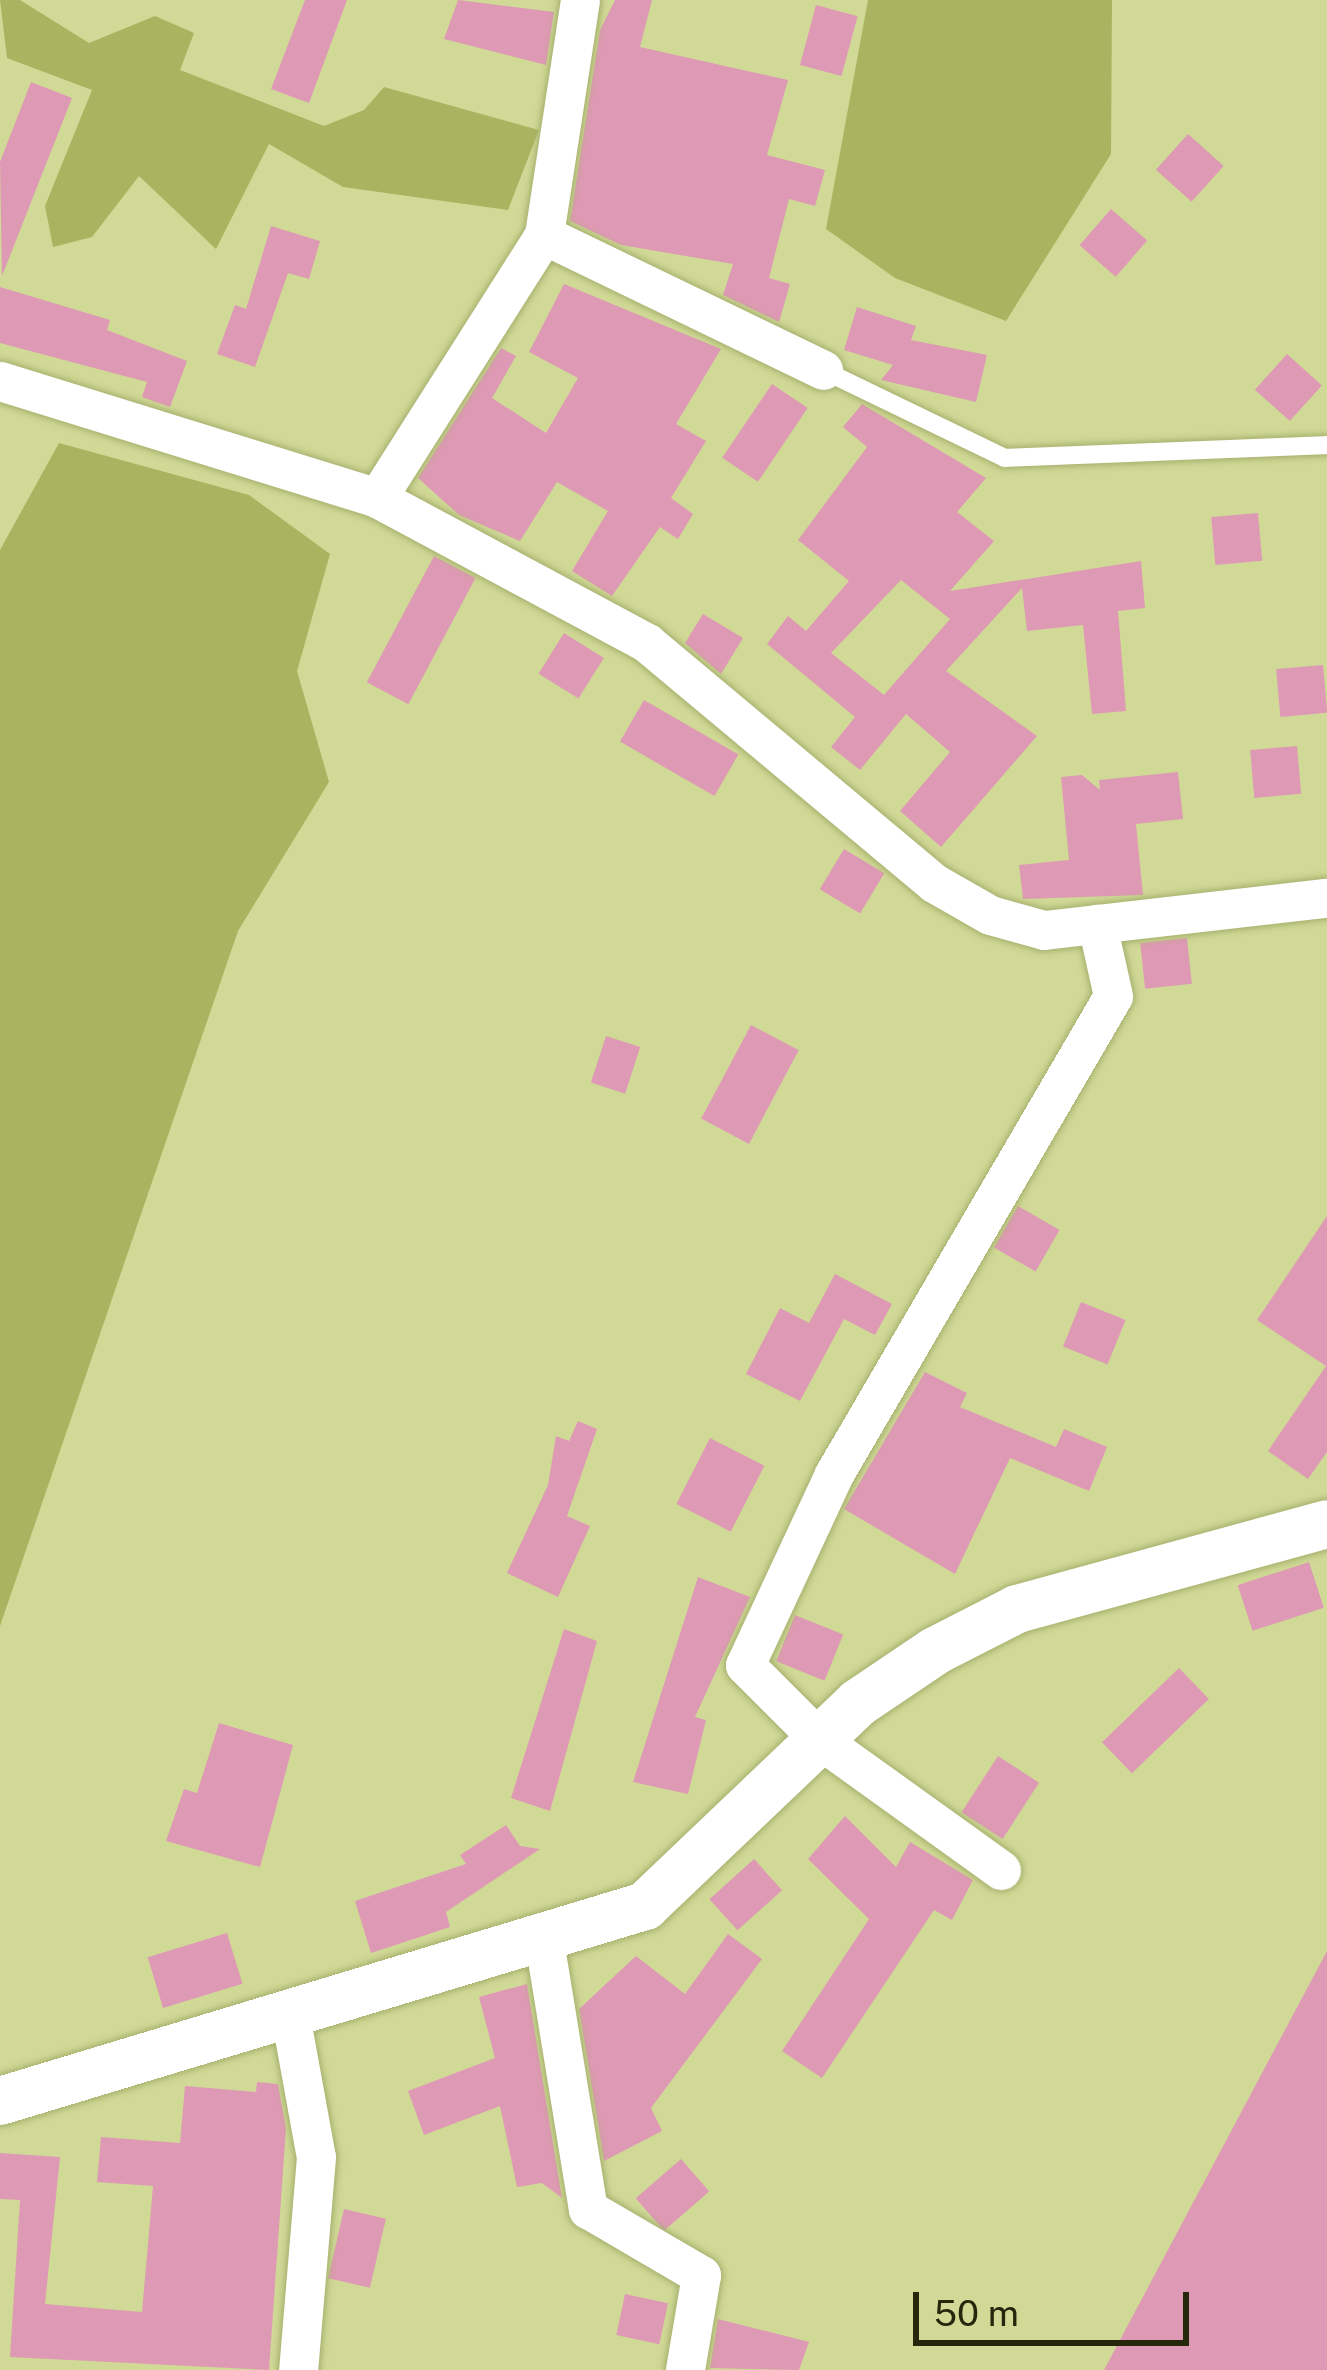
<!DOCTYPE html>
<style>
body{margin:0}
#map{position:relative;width:1327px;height:2370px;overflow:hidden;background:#d0d996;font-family:"Public Sans",sans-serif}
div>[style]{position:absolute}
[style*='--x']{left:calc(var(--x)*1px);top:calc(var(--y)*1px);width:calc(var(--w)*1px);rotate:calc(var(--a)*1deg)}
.green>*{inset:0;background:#aab360}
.building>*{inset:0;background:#de9ab4;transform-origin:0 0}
.roads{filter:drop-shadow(0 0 3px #a7b06e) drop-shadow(0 0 3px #a7b06e)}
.service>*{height:18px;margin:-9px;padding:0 9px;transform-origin:9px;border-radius:9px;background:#fff}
.minor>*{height:39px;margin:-19.5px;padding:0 19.5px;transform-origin:19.5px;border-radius:19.5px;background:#fff}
.tertiary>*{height:48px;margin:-24px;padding:0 24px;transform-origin:24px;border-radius:24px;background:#fff}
span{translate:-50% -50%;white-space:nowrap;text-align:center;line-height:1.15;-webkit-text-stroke:9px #d0d996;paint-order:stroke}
.scale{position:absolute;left:913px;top:2292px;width:276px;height:54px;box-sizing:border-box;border:6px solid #25270c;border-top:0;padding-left:15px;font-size:36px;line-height:42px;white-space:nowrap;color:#25270c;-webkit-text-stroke:9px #d0d996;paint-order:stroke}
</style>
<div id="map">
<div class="green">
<i style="clip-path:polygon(0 0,20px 0,89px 43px,155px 16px,194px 33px,180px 70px,324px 126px,364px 110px,384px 87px,539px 130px,508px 210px,343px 187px,269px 144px,216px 249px,139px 176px,92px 237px,53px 247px,45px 206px,92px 90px,7px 58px)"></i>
<i style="clip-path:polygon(868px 0,1112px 0,1111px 154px,1006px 321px,895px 278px,826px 229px)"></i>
<i style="clip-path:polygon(59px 443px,249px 495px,330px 554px,297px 671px,329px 782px,238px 931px,0 1626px,0 550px)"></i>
</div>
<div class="building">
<i style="clip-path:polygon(305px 0,347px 0,309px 103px,271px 89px)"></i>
<i style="clip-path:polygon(458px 0,554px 12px,546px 65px,444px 39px)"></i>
<i style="clip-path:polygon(615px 0,652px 0,640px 47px,788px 80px,767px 155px,825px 170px,815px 206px,789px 199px,769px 278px,790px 284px,779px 322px,723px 295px,733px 264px,621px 245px,570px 221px,600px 30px)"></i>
<i style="left:816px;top:5px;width:43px;height:62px;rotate:15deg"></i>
<i style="clip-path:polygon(31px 82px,72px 98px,2px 276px,0 162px)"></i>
<i style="left:1188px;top:134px;width:48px;height:48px;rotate:42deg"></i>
<i style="left:1111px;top:209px;width:48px;height:48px;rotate:41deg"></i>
<i style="clip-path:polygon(271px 226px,320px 241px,309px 279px,288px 273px,255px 367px,217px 354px,235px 305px,246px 309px)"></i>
<i style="clip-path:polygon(564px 284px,721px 349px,676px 424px,706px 441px,671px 498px,693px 514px,678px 539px,660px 527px,612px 596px,572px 571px,608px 511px,557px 482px,520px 541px,459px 515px,418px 478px,501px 348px,516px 356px,492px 398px,546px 433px,578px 378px,529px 352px)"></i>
<i style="clip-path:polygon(0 287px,110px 320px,107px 330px,187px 361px,170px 407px,142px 397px,147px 382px,0 343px)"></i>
<i style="clip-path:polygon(857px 307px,916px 326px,911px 340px,987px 355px,976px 402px,881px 380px,893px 365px,844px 350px)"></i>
<i style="left:1287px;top:354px;width:47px;height:48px;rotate:42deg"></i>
<i style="left:772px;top:384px;width:43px;height:89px;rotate:34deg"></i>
<i style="clip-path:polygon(evenodd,862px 404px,986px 478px,957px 512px,994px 541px,950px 591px,1141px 561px,1145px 608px,1118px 611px,1126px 711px,1092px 714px,1083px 625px,1027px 631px,1022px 588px,946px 671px,1037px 736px,941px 847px,900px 811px,950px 752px,906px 714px,860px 770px,831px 747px,855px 717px,767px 644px,788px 616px,806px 631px,849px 581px,798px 540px,867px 447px,843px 427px,862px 404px,901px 580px,950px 619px,884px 695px,831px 653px,901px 580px)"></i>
<i style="left:1258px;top:513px;width:48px;height:47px;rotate:85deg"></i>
<i style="left:434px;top:556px;width:47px;height:143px;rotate:28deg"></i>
<i style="clip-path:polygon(703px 614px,743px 638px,721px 674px,685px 643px)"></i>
<i style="left:564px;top:633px;width:47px;height:48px;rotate:32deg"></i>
<i style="left:1323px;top:665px;width:48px;height:47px;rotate:85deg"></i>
<i style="left:644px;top:700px;width:109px;height:48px;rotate:30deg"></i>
<i style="left:1297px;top:746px;width:48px;height:47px;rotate:85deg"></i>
<i style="clip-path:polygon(1178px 772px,1183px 819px,1136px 824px,1143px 895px,1023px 899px,1019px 865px,1069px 860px,1061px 777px,1082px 775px,1100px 790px,1099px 780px)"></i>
<i style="left:844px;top:849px;width:47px;height:47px;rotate:31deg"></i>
<i style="left:1187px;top:938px;width:46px;height:47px;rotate:84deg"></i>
<i style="left:751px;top:1025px;width:54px;height:106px;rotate:28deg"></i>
<i style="left:606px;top:1036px;width:36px;height:49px;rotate:18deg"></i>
<i style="left:1018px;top:1206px;width:48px;height:48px;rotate:30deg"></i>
<i style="clip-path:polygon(1327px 1216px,1327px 1452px,1308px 1479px,1268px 1451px,1326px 1366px,1257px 1320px)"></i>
<i style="clip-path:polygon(835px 1274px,892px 1304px,875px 1335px,844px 1319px,800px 1401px,746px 1374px,780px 1308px,809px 1323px)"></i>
<i style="left:1081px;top:1302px;width:48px;height:48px;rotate:22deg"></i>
<i style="clip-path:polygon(925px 1372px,967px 1393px,960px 1407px,1056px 1447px,1064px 1429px,1107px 1447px,1089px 1491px,1010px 1458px,955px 1574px,844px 1509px)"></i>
<i style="clip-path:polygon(578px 1421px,597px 1429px,567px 1516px,590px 1526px,558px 1597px,507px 1573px,548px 1485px,556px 1436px,569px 1441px)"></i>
<i style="left:710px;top:1438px;width:61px;height:74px;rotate:27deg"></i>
<i style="left:1309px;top:1562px;width:48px;height:75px;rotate:72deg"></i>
<i style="clip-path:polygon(698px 1577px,750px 1597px,695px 1717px,706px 1720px,688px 1794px,633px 1782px)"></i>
<i style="left:795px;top:1615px;width:52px;height:50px;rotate:22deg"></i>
<i style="clip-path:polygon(564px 1629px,597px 1641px,550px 1811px,511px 1798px)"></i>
<i style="left:1179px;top:1668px;width:43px;height:107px;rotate:46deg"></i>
<i style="clip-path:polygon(219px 1723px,293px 1745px,260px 1867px,166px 1841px,184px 1789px,197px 1793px)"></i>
<i style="left:998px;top:1756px;width:49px;height:67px;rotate:33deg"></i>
<i style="clip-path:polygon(845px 1816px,896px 1867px,910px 1842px,973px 1880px,952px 1920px,934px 1910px,822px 2078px,782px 2051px,869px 1919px,808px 1859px)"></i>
<i style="clip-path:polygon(506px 1825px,520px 1846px,540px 1849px,446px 1912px,450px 1927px,371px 1953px,355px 1901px,466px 1864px,460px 1855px)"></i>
<i style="left:754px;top:1859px;width:42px;height:60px;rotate:48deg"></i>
<i style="left:227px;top:1933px;width:53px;height:83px;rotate:73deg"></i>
<i style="clip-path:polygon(728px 1934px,762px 1959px,651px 2108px,662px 2131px,604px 2161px,579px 2009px,636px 1956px,685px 1994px)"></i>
<i style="clip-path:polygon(1327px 1951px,1327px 2370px,1104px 2370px)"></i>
<i style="clip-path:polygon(527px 1984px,562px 2198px,542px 2183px,517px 2187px,500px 2106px,424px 2135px,408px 2091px,495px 2058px,479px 1997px)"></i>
<i style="clip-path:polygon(257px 2082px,278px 2084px,286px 2128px,269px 2370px,10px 2357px,20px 2200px,0 2199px,0 2153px,60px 2157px,45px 2304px,142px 2312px,153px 2186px,97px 2182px,101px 2137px,180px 2143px,185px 2086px,256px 2092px)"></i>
<i style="left:681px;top:2159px;width:43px;height:60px;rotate:49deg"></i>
<i style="left:344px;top:2209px;width:43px;height:71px;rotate:13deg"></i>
<i style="left:625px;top:2294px;width:44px;height:42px;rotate:12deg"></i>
<i style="clip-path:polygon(718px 2319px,809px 2342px,799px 2370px,710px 2368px)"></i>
</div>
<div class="roads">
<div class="service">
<i style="--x:823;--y:370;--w:202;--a:25.8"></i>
<i style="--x:1005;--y:458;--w:322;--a:-2.3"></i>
</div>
<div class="minor">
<i style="--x:544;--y:235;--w:310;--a:25.8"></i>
<i style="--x:0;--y:381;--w:395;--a:17.2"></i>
<i style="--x:377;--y:498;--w:306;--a:28.2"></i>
<i style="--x:647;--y:643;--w:374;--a:39.9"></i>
<i style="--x:934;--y:883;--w:64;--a:29.7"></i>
<i style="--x:990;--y:915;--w:56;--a:15.5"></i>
<i style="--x:1044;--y:930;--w:285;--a:-6.5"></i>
<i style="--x:377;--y:498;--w:312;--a:-57.6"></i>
<i style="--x:544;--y:235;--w:238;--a:-81.3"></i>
<i style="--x:1001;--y:1870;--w:223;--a:-144.3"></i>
<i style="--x:820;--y:1740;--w:106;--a:-135"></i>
<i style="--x:745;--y:1665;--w:211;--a:-65"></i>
<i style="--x:834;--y:1474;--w:553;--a:-59.73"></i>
<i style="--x:1113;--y:996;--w:74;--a:-102.5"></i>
<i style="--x:544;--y:1941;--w:272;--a:80.7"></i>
<i style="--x:588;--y:2209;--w:131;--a:30.3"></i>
<i style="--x:701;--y:2275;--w:96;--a:99.6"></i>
<i style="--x:289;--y:2009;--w:150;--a:79.7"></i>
<i style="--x:316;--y:2157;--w:214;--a:94.8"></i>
</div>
<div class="tertiary">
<i style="--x:0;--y:2101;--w:674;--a:-16.82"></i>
<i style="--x:645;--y:1906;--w:294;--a:-43.6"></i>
<i style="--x:858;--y:1703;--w:93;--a:-34"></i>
<i style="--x:935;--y:1651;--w:92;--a:-27.1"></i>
<i style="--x:1017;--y:1609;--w:321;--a:-15.3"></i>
</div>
</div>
<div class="scale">50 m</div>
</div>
